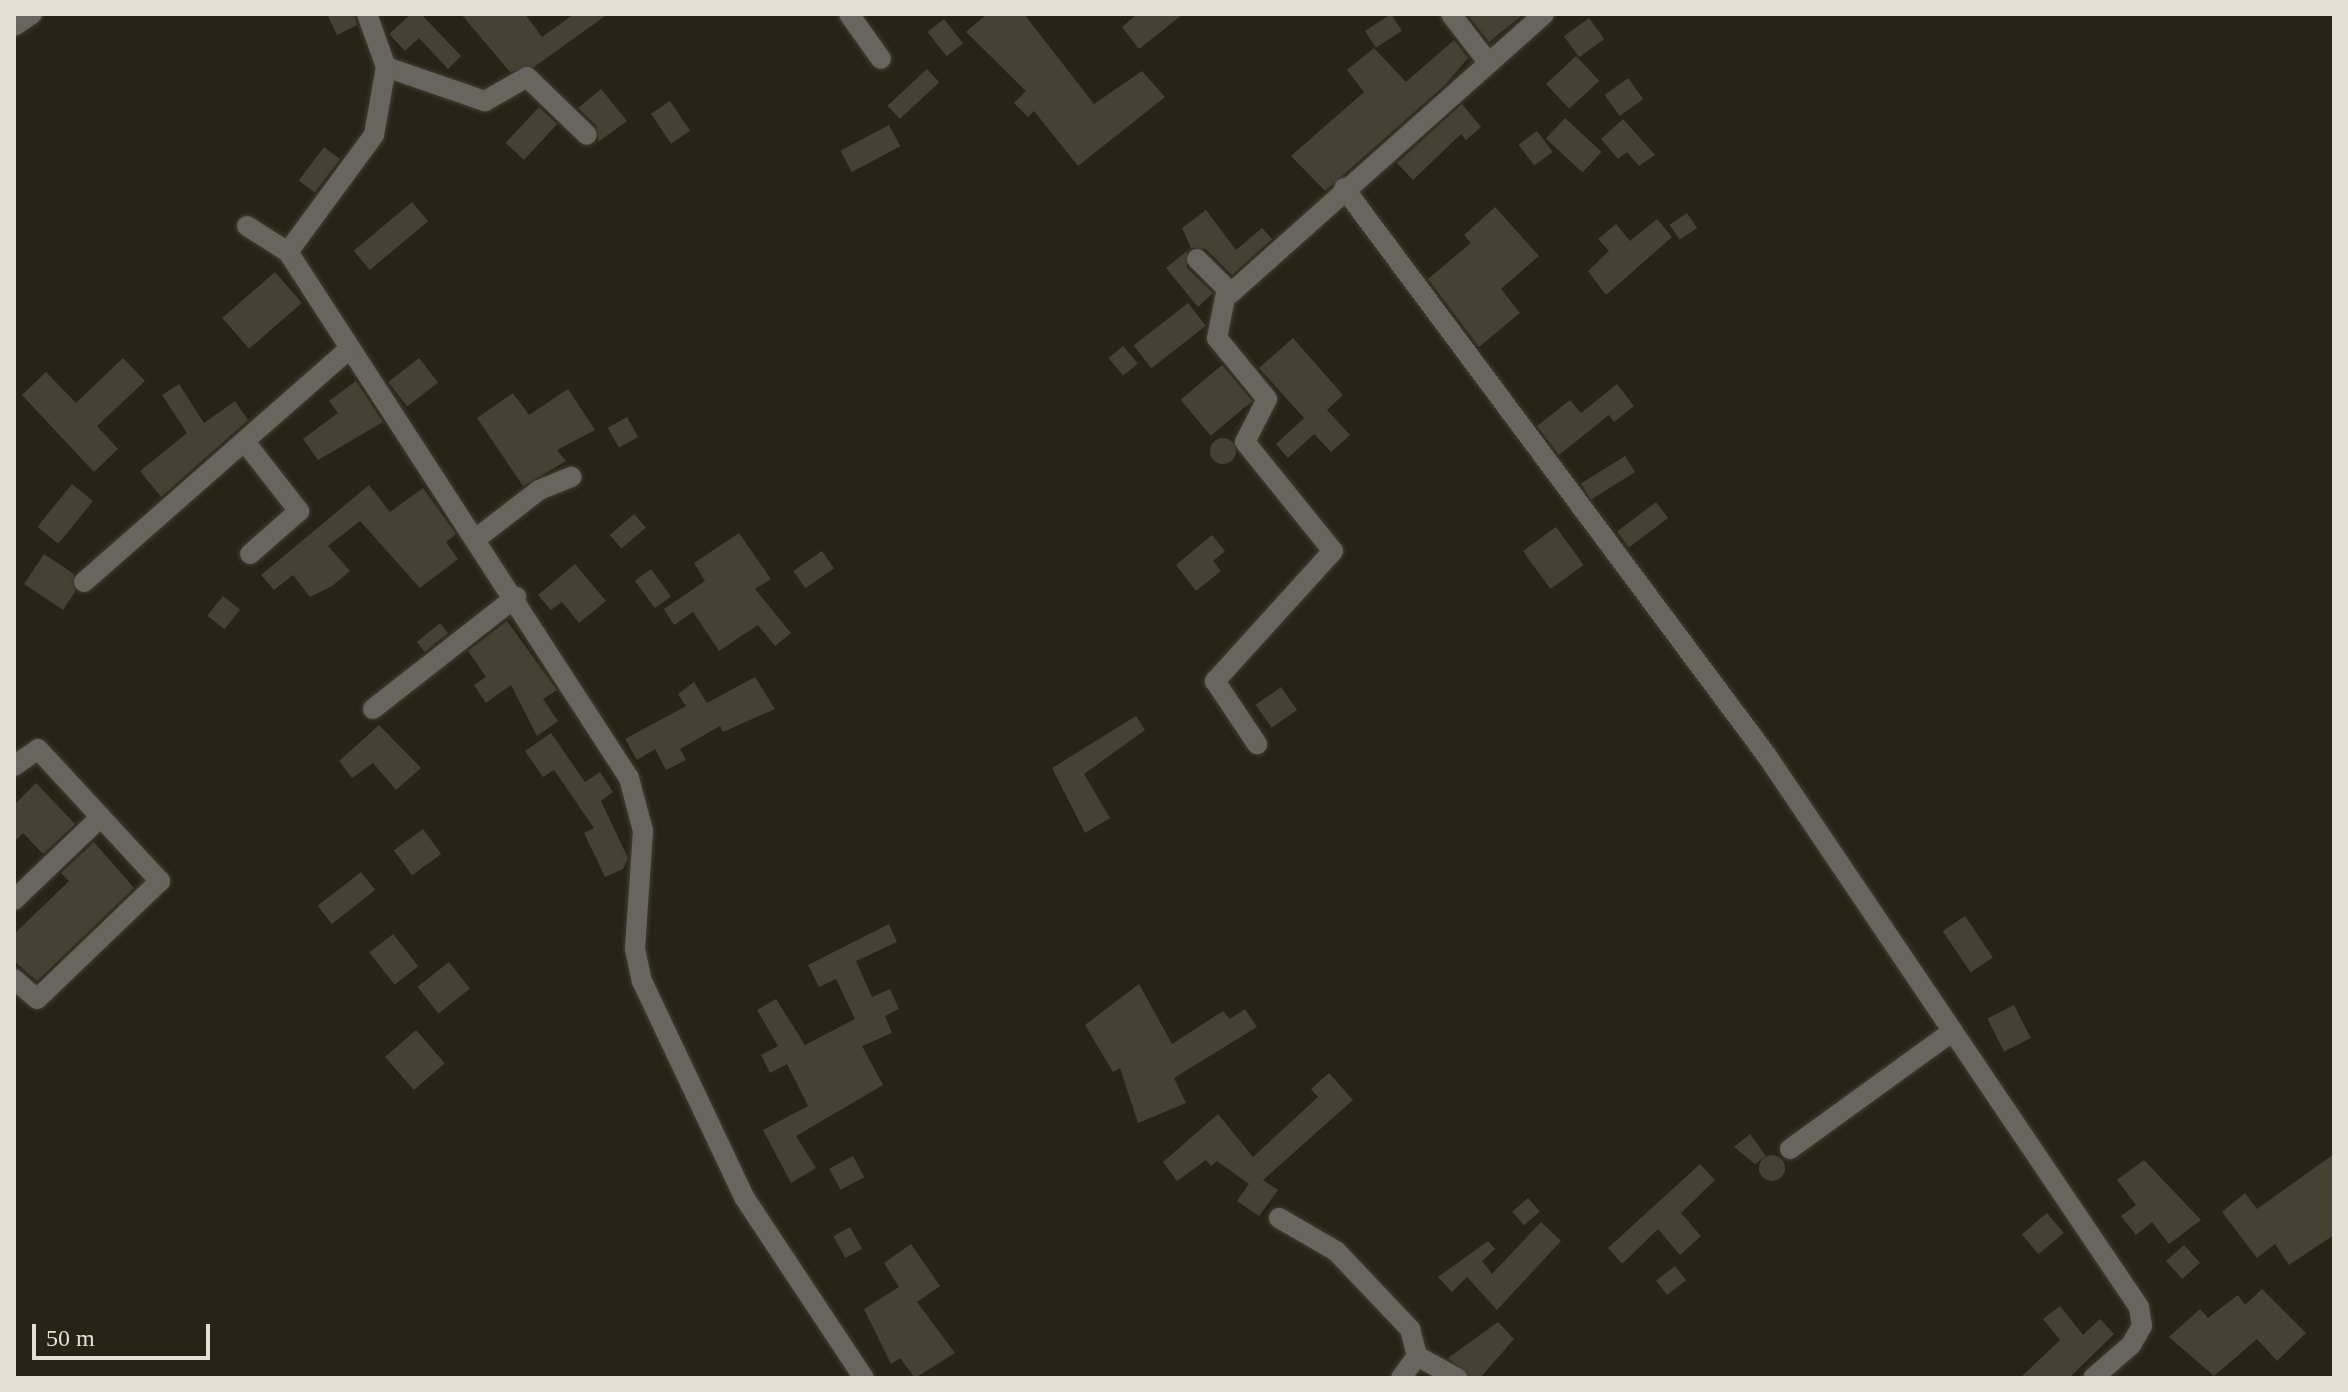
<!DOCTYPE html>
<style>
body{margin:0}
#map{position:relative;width:2348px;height:1392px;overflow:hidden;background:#282316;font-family:"Times New Roman",serif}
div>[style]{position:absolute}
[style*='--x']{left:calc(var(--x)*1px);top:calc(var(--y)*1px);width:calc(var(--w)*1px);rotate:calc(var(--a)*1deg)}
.building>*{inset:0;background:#474134;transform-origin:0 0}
.round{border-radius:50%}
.roads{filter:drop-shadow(0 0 2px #423d31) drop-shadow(0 0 2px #423d31)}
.minor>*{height:20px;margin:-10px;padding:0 10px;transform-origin:10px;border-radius:10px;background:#68655f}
span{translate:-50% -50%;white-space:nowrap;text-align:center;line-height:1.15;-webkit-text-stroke:6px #282316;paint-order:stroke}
.frame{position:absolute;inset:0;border:16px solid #e4e0d8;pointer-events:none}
.scale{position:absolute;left:32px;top:1324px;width:178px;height:36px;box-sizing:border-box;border:4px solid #e4e0d8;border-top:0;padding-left:10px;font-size:24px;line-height:28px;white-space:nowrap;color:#e4e0d8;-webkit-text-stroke:6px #282316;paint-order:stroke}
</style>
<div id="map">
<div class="building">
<i style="clip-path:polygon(327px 14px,354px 14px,357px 25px,337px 35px)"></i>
<i style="clip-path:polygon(411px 14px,421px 14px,461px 56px,448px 69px,419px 38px,405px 51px,389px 34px)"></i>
<i style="clip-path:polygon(461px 14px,525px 14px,542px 37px,574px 14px,608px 14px,534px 67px,510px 72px)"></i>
<i style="clip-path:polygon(987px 14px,1024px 14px,1094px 104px,1142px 71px,1165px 97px,1078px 166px,1034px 111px,1028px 117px,1014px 103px,1026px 91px,966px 32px)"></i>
<i style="clip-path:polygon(1137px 14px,1183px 14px,1139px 49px,1122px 27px)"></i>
<i style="left:1391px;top:14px;width:20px;height:31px;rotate:57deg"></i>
<i style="clip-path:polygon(1467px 14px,1524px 14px,1489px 42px)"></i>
<i style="left:1589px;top:18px;width:26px;height:31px;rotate:54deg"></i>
<i style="left:944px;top:19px;width:31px;height:21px;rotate:52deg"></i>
<i style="clip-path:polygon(1454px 40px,1468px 58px,1446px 84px,1325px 191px,1291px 156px,1364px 92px,1347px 70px,1374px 48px,1406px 82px)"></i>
<i style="left:1576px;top:56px;width:34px;height:41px;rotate:47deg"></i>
<i style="left:927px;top:69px;width:18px;height:54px;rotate:47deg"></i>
<i style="left:1628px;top:78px;width:26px;height:29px;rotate:54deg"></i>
<i style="clip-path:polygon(601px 89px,627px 121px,598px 142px,597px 126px,578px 108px)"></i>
<i style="left:670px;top:101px;width:36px;height:23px;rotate:56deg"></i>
<i style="clip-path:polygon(1462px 104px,1481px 127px,1466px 140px,1461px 134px,1413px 180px,1397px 163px)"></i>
<i style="left:539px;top:107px;width:25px;height:49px;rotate:43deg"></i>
<i style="left:1565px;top:118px;width:50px;height:28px;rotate:43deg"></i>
<i style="clip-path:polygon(1623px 119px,1655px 155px,1639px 166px,1627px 152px,1618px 159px,1601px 139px)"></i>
<i style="left:889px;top:125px;width:24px;height:55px;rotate:62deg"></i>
<i style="left:1537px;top:131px;width:26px;height:23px;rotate:53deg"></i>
<i style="left:324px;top:147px;width:20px;height:42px;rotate:37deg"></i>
<i style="left:412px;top:202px;width:25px;height:76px;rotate:50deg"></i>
<i style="clip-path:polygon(1495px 207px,1539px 256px,1501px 289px,1520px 313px,1479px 347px,1428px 279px,1471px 243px,1464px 235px)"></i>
<i style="clip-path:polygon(1206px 210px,1236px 250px,1262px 228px,1272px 239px,1232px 275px,1206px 249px,1191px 248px,1182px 228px)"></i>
<i style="left:1687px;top:213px;width:18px;height:21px;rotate:56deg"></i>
<i style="clip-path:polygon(1657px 219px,1672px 237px,1606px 295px,1588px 271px,1609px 251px,1598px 239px,1616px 224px,1630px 241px)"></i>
<i style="clip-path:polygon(1187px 251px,1187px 268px,1213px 293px,1198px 307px,1166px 268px)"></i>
<i style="left:275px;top:272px;width:41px;height:70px;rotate:49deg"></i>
<i style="left:1188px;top:303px;width:29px;height:69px;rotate:52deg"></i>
<i style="clip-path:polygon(1293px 338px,1343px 395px,1327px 410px,1350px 435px,1331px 452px,1314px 434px,1288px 458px,1276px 444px,1304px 418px,1259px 368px)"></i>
<i style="left:1123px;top:346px;width:23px;height:19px;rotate:50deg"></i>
<i style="clip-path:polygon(123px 358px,145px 381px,97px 426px,118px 449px,94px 472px,22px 395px,46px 372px,76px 403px)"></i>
<i style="left:419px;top:358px;width:31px;height:39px;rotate:52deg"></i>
<i style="left:1222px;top:365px;width:47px;height:54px;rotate:50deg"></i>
<i style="clip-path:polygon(356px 381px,383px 422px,318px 460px,303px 439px,338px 413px,329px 401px)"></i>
<i style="clip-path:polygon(179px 384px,204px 423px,235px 401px,248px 420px,161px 497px,140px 471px,187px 433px,162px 395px)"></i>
<i style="clip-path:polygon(1617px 384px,1634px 406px,1614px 422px,1609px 415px,1559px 455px,1537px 426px,1570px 400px,1581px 413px)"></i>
<i style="clip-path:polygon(568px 389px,595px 430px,557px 450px,566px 461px,523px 486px,477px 418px,513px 393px,529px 415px)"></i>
<i style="left:627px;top:417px;width:23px;height:22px;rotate:61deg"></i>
<i class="round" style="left:1210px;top:438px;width:26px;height:26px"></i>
<i style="left:1625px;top:456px;width:19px;height:52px;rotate:58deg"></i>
<i style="left:72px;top:484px;width:27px;height:55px;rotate:39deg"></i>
<i style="clip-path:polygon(369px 485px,390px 512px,423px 488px,456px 534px,446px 542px,458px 559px,420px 588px,360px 521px,328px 546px,350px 571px,332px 586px,310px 597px,293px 575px,274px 590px,261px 575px)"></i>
<i style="left:1656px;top:502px;width:20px;height:49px;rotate:53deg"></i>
<i style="left:634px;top:514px;width:18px;height:32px;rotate:49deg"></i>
<i style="left:1556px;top:527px;width:47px;height:41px;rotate:54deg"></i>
<i style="clip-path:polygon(739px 533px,771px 579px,755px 589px,791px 633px,775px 646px,758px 625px,719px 651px,693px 612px,674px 625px,664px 609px,705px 581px,694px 563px)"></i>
<i style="clip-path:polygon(1212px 535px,1225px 551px,1213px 561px,1221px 571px,1196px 591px,1176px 565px)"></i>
<i style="left:822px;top:551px;width:21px;height:35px;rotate:55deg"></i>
<i style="clip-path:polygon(44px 554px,74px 574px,75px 592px,63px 610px,24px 584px)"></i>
<i style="clip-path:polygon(575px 564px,606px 601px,579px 623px,562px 602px,551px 610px,538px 595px)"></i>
<i style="left:651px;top:569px;width:34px;height:20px;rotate:54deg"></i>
<i style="left:223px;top:596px;width:22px;height:25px;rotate:39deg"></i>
<i style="clip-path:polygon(507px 621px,557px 690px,543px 699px,558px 721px,537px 736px,511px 685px,486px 703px,474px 685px,486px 677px,468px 651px)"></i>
<i style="left:440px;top:623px;width:13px;height:30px;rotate:51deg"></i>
<i style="clip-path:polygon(755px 677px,775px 709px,723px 732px,720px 726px,680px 749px,686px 760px,666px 770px,655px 749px,637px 760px,625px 739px,686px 706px,678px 694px,694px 682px,707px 703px)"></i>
<i style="left:1281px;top:687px;width:28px;height:31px;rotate:55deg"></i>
<i style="clip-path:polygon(1136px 716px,1145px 730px,1084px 774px,1110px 818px,1085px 833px,1052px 768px)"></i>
<i style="clip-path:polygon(379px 725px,421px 768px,396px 790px,373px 763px,352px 778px,339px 761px)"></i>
<i style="clip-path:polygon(551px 733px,585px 782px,600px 772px,613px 792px,601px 801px,628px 858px,623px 869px,605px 877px,584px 833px,594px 828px,554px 770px,543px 777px,525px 751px)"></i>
<i style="clip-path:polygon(36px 783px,75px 824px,43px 854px,23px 833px,14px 842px,14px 805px)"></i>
<i style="left:423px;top:829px;width:31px;height:36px;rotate:54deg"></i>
<i style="clip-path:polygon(94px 842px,134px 888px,37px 981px,14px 961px,14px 934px,69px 881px,61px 873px)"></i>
<i style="left:361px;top:872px;width:23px;height:55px;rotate:52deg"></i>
<i style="left:1965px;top:916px;width:50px;height:27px;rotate:56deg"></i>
<i style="clip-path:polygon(889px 924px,897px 942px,856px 961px,872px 997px,890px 989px,899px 1009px,885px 1016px,892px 1033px,862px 1046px,883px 1085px,796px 1136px,816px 1168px,791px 1183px,763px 1130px,808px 1106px,787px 1064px,770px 1073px,761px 1055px,778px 1046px,757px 1010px,776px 999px,805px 1045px,855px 1019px,836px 979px,819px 987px,808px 965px)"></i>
<i style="left:393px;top:934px;width:41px;height:30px;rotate:52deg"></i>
<i style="left:449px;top:962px;width:34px;height:40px;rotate:52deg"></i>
<i style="clip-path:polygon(1139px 984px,1172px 1044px,1223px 1011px,1230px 1019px,1245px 1009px,1257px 1027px,1174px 1078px,1186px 1103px,1138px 1123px,1120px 1068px,1113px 1072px,1085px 1025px)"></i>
<i style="left:2014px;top:1005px;width:37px;height:30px;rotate:63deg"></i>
<i style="left:416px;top:1030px;width:44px;height:41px;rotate:49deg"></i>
<i style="clip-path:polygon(1329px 1073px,1353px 1100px,1263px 1180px,1278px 1190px,1259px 1216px,1237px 1201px,1249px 1184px,1217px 1161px,1211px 1166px,1206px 1160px,1177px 1181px,1163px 1162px,1218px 1114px,1253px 1157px,1318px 1097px,1311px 1089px)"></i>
<i style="clip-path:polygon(1750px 1134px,1766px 1156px,1755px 1164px,1734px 1147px)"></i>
<i style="clip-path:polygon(2334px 1154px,2334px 1235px,2289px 1265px,2275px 1244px,2257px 1258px,2222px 1212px,2245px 1193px,2257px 1209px)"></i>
<i class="round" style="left:1759px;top:1155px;width:26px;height:26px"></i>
<i style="left:853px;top:1156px;width:24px;height:27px;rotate:62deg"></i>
<i style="clip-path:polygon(2144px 1160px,2201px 1220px,2169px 1244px,2152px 1222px,2136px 1235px,2121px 1216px,2136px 1205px,2117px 1180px)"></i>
<i style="clip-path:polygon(1700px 1164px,1715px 1180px,1681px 1213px,1701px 1236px,1680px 1255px,1658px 1229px,1622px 1264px,1608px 1248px)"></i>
<i style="left:1528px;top:1198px;width:18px;height:21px;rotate:49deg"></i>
<i style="left:2047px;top:1213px;width:26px;height:33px;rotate:50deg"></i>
<i style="clip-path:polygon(1541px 1222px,1561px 1241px,1497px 1310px,1467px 1277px,1452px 1292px,1438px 1277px,1488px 1241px,1495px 1249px,1482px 1261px,1492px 1274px)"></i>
<i style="left:850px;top:1227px;width:25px;height:19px;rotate:61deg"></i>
<i style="clip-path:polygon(911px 1244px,940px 1286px,917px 1302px,955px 1353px,915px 1378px,900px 1358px,891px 1364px,864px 1309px,899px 1287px,884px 1263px)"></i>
<i style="left:2184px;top:1245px;width:24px;height:24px;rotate:48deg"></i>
<i style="left:1675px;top:1266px;width:18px;height:24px;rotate:52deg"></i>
<i style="clip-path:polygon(2262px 1289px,2306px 1333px,2277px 1361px,2257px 1339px,2214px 1376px,2169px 1337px,2200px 1309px,2208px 1318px,2238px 1295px,2245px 1305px)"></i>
<i style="clip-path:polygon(2060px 1306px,2083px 1335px,2100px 1319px,2114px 1334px,2069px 1378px,2020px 1378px,2060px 1340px,2043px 1319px)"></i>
<i style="clip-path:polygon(1498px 1322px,1514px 1339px,1480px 1378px,1470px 1378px,1448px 1358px)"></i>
</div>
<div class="roads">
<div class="minor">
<i style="--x:849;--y:14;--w:55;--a:54.6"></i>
<i style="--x:1451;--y:14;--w:59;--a:52.5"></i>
<i style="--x:14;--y:26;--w:22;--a:-34"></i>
<i style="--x:386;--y:67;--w:105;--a:19"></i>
<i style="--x:485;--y:101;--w:48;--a:-29.7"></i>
<i style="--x:527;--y:77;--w:83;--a:44"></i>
<i style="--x:1344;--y:188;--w:708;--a:53.32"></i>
<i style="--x:1767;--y:756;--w:665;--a:55.98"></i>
<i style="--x:2139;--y:1307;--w:19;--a:81"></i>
<i style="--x:2142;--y:1326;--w:22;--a:120"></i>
<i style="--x:2131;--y:1345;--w:50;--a:139"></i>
<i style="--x:247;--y:226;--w:49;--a:32.4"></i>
<i style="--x:288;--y:252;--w:627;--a:57.05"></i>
<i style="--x:629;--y:778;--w:55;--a:75.2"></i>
<i style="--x:643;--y:831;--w:118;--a:93.9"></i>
<i style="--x:635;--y:949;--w:33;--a:78"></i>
<i style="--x:642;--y:981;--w:239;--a:64.7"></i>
<i style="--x:744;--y:1197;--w:217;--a:56.5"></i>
<i style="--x:288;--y:252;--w:145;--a:-53.7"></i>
<i style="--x:374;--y:135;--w:69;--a:-80"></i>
<i style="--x:386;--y:67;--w:56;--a:-109.7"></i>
<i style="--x:1197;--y:259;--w:48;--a:45"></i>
<i style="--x:1231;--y:293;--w:419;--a:-41.7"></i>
<i style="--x:1226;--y:293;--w:46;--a:101.3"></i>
<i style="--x:1217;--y:338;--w:79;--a:50.7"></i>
<i style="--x:1267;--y:399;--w:48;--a:117.1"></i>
<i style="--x:1245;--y:442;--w:140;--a:51.1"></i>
<i style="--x:1333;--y:551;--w:176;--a:132.2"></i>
<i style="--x:1215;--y:681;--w:76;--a:56.3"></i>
<i style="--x:245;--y:442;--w:88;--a:52"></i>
<i style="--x:299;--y:511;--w:65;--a:138.7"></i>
<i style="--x:477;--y:538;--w:78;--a:-37.7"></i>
<i style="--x:539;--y:490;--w:35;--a:-22"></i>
<i style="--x:84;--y:582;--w:354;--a:-41.3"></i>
<i style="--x:373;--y:709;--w:182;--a:-38.1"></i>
<i style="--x:14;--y:766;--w:29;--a:-35"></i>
<i style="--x:38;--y:749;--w:180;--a:47.3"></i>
<i style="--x:160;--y:881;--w:170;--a:136.2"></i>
<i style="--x:37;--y:999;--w:30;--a:-139"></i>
<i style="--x:14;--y:900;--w:120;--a:-43.7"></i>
<i style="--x:1790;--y:1149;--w:201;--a:-35.9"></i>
<i style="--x:1279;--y:1218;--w:66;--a:30.1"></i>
<i style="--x:1336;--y:1251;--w:108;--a:46.5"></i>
<i style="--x:1410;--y:1329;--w:28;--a:75"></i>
<i style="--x:1417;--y:1356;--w:27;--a:126"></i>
<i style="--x:1417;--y:1356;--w:46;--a:28.8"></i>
</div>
</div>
<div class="frame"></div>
<div class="scale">50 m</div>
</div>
